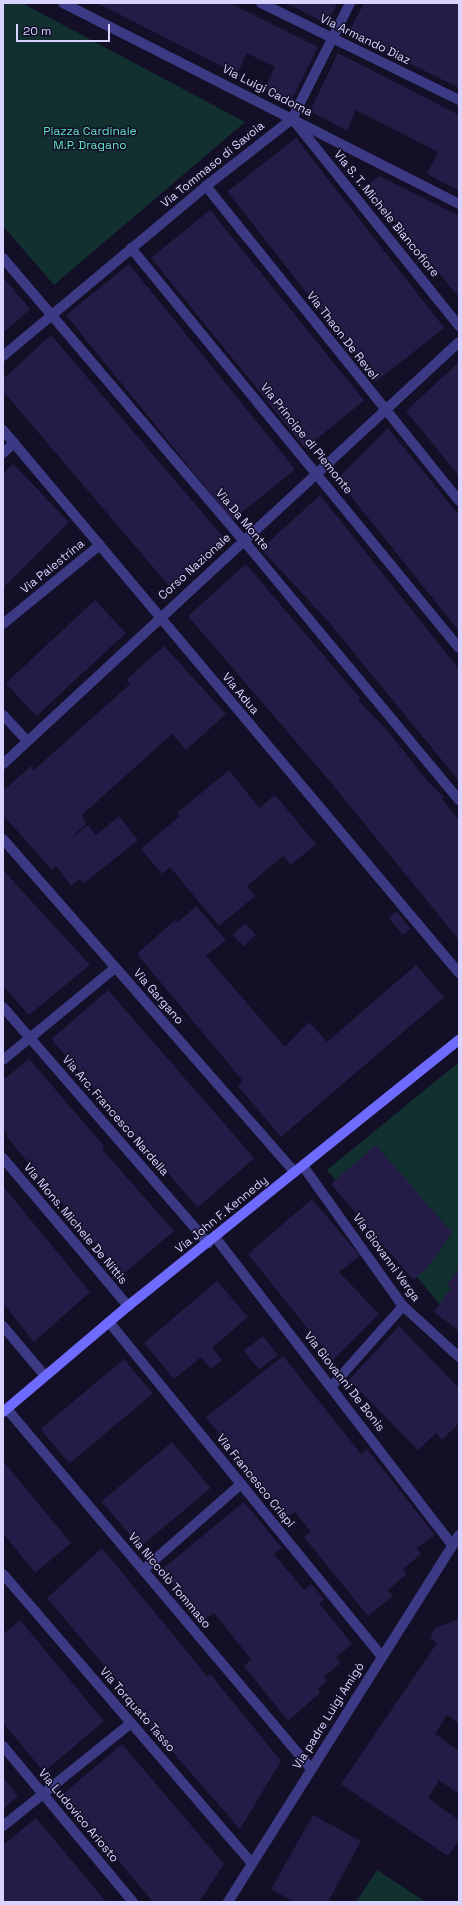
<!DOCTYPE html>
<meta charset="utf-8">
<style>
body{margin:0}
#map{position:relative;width:462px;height:1905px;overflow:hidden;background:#130f26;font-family:"Space Grotesk",sans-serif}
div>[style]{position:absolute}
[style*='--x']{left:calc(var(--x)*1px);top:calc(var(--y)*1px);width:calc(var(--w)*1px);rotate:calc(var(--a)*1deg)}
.green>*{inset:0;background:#12302f}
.building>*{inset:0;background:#241b47;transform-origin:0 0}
.minor>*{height:10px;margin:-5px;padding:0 5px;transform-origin:5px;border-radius:5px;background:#3d3a85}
.secondary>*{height:10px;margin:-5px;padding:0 5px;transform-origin:5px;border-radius:5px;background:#6f6bff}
span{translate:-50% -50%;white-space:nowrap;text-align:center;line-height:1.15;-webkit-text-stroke:3px #130f26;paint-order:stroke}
.street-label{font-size:12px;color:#d9d4ff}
.park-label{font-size:12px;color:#5fe0c0}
.frame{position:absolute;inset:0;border:4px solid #d9d4ff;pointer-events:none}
.scale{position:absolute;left:16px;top:24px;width:94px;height:18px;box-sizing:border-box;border:2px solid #d9d4ff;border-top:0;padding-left:5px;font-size:12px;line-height:14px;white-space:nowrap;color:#d9d4ff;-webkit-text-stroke:3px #130f26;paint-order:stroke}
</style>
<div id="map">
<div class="green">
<i style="clip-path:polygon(3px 3px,22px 3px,245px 122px,54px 285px,3px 226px)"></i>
<i style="clip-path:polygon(459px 1062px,459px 1327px,327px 1170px)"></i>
<i style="clip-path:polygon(377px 1870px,426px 1902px,356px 1902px)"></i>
</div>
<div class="building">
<i style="clip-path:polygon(97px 3px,230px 3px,318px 47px,290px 103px,264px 89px,275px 67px,247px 53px,237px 74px)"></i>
<i style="clip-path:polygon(286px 3px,337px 3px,327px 24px)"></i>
<i style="clip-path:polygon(364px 3px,459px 3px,459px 88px,348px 33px)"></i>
<i style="clip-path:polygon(338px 53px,459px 115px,459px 191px,427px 174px,438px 152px,356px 110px,347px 131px,310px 111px)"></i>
<i style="left:296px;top:138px;width:241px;height:87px;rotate:52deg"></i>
<i style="clip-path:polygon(379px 176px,459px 216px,459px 297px,365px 187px)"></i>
<i style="left:210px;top:210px;width:245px;height:76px;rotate:51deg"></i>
<i style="left:129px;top:264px;width:264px;height:81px;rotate:51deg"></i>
<i style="clip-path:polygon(3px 277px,30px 309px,3px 333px)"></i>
<i style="clip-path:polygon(51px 335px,224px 538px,170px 587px,3px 391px,3px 379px)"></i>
<i style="clip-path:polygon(459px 362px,459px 476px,406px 411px)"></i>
<i style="clip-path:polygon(388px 428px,459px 515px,459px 631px,337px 479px)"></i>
<i style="clip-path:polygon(13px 464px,69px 522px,3px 588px,3px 474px)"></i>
<i style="clip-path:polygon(320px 495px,459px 669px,459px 781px,327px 620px,261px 549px)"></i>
<i style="clip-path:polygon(246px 564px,360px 698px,358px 700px,387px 730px,428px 782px,444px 797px,442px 799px,459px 820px,459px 940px,328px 779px,188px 616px)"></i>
<i style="left:95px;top:600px;width:45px;height:122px;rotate:47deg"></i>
<i style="clip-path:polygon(164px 646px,226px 714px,186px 750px,172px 734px,82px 815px,86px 824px,65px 844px,88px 825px,96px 835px,119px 816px,138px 840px,83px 884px,80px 879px,71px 886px,56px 866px,52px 870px,3px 815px,3px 791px,31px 766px,34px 770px,130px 684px,127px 679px)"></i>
<i style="clip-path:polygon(229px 770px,259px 808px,275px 795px,316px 844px,291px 865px,283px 856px,247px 886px,255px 896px,219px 926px,170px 867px,162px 874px,141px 849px,180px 816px,177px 813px)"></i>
<i style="clip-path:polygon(3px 870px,90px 965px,29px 1015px,3px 986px)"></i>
<i style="clip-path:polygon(196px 906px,226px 940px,206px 956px,285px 1047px,309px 1022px,327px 1042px,416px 965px,444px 997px,281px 1137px,238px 1086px,243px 1081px,137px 954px,175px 920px,177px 923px)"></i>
<i style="left:396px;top:911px;width:23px;height:10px;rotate:50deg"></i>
<i style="left:245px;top:923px;width:16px;height:17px;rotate:47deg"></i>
<i style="left:108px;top:990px;width:223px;height:75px;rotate:49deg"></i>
<i style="clip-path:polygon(29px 1059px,104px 1146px,102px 1149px,174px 1231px,122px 1275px,6px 1136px,8px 1134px,3px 1129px,3px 1080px)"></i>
<i style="clip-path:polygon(376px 1145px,452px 1233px,427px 1268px,413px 1280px,331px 1184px)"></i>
<i style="clip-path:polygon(3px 1186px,90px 1292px,34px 1342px,3px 1303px)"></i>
<i style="clip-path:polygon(312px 1199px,360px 1256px,339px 1272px,379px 1314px,333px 1360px,248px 1254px)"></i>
<i style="clip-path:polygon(459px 1268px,459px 1331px,434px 1312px,451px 1288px,447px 1285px)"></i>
<i style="clip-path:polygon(217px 1281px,248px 1317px,212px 1348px,222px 1360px,211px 1369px,201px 1357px,174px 1379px,144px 1343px)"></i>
<i style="clip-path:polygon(399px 1326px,459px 1388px,459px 1423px,442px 1440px,436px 1433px,418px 1450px,349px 1380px)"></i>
<i style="left:263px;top:1336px;width:24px;height:24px;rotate:52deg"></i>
<i style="clip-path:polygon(283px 1356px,361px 1454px,367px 1449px,435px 1535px,417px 1548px,421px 1554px,403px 1569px,407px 1574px,388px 1590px,393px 1596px,368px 1616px,304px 1537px,311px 1532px,295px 1512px,286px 1518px,206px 1417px)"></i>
<i style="left:124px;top:1359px;width:45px;height:109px;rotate:50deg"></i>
<i style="left:172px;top:1442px;width:60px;height:92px;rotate:50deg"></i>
<i style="clip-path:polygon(3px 1461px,71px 1543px,35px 1573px,3px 1533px)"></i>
<i style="clip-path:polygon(244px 1502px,282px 1548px,274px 1554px,304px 1590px,311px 1584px,324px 1599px,319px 1603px,352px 1644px,336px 1657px,340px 1663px,324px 1677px,327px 1681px,318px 1689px,320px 1693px,288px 1721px,244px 1666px,251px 1659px,214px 1613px,205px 1619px,161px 1570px)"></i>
<i style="clip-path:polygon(102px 1548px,207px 1676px,210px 1674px,281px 1761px,240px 1829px,150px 1726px,152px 1722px,47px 1598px)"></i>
<i style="clip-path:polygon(459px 1619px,459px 1724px,447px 1715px,435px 1734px,459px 1751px,459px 1794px,439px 1780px,428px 1798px,459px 1820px,459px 1840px,448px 1856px,341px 1784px,437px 1643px,430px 1638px,435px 1628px)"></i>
<i style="clip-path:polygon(20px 1620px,104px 1721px,44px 1772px,3px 1723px,3px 1634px)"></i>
<i style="clip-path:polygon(122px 1744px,224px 1864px,199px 1902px,153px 1902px,63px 1794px)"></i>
<i style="clip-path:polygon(3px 1777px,18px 1796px,3px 1809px)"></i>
<i style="clip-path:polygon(313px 1815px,361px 1841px,328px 1902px,294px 1902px,271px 1889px)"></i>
<i style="clip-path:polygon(36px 1818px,98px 1892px,106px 1902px,3px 1902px,3px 1845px)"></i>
</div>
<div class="minor">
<i style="--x:63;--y:3;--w:444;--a:26.9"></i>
<i style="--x:261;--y:3;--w:220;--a:26.1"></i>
<i style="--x:295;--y:122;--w:262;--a:51.2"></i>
<i style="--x:206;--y:186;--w:404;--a:51.2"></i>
<i style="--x:131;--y:248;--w:517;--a:50.65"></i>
<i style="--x:3;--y:258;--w:372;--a:49.6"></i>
<i style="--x:244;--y:541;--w:337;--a:50.3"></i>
<i style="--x:3;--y:356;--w:265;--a:-39.9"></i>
<i style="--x:206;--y:186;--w:109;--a:-37.9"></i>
<i style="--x:292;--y:119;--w:130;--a:-63.4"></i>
<i style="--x:3;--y:430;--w:709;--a:49.98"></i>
<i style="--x:3;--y:453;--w:15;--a:-42"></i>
<i style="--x:3;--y:624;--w:125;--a:-39.2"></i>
<i style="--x:3;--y:715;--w:35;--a:47"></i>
<i style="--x:3;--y:764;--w:621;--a:-42.78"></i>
<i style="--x:3;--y:839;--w:443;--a:48.8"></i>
<i style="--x:3;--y:1007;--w:313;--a:49"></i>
<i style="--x:3;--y:1060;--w:145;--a:-39.4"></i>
<i style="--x:3;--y:1158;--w:194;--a:49.8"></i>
<i style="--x:303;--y:1166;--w:172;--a:54.5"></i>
<i style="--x:403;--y:1306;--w:76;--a:42.3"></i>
<i style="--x:215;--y:1237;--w:387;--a:52.4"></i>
<i style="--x:109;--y:1322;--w:431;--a:50.8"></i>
<i style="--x:3;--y:1326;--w:65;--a:50"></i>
<i style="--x:332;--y:1386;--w:107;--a:-48.4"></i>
<i style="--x:7;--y:1409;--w:471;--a:49.8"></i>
<i style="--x:143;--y:1570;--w:130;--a:-41.3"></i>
<i style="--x:3;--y:1574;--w:381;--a:49.3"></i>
<i style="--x:3;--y:1746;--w:203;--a:50.2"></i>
<i style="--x:3;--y:1826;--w:164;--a:-38.8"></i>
<i style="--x:228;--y:1902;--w:434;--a:-57.8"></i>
</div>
<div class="secondary">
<i style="--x:3;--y:1412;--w:164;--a:-40.3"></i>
<i style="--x:128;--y:1306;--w:425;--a:-38.8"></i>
</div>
<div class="street-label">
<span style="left:365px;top:40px;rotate:26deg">Via Armando Diaz</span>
<span style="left:267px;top:91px;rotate:27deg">Via Luigi Cadorna</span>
<span style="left:213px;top:165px;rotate:-39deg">Via Tommaso di Savoia</span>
<span style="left:386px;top:214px;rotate:51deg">Via S. T. Michele Biancofiore</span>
<span style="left:342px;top:336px;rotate:52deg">Via Thaon De Revel</span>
<span style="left:306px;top:439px;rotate:51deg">Via Principe di Piemonte</span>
<span style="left:242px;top:520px;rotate:50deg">Via Da Monte</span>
<span style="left:53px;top:567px;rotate:-39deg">Via Palestrina</span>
<span style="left:195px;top:567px;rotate:-42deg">Corso Nazionale</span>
<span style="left:240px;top:694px;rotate:50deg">Via Adua</span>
<span style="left:158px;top:997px;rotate:49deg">Via Gargano</span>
<span style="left:115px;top:1116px;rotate:49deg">Via Arc. Francesco Nardella</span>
<span style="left:222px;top:1215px;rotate:-39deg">Via John F. Kennedy</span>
<span style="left:75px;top:1224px;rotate:50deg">Via Mons. Michele De Nittis</span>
<span style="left:386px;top:1258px;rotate:54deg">Via Giovanni Verga</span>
<span style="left:344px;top:1382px;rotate:52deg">Via Giovanni De Bonis</span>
<span style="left:255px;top:1481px;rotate:51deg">Via Francesco Crispi</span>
<span style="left:169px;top:1581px;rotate:50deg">Via Niccolò Tommaso</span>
<span style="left:137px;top:1710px;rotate:49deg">Via Torquato Tasso</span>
<span style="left:329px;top:1716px;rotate:-58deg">Via padre Luigi Amigò</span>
<span style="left:78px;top:1816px;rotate:50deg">Via Ludovico Ariosto</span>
</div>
<div class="park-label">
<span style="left:90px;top:139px">Piazza Cardinale<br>M.P. Dragano</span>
</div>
<div class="frame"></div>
<div class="scale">20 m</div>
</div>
